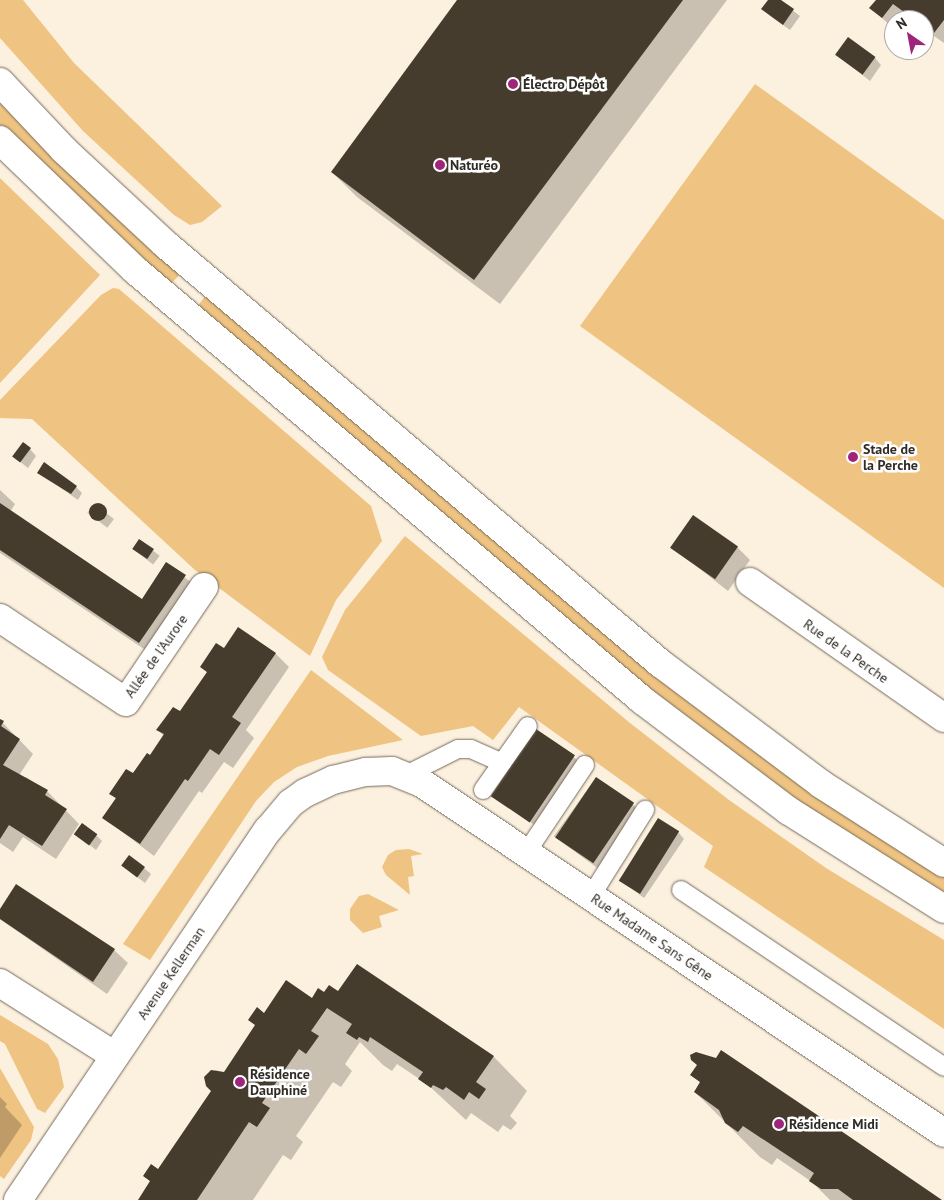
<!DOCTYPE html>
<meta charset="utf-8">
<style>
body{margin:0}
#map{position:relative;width:944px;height:1200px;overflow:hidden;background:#fcf0df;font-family:"PT Sans",sans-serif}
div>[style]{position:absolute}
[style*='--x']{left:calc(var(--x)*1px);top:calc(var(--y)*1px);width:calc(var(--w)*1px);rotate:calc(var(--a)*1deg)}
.green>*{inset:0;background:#efc381;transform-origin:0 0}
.shadow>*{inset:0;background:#0003;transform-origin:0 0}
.building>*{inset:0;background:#453c2e;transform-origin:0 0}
.round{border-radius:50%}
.roads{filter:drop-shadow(0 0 1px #74695a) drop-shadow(0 0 1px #74695a)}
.lane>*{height:18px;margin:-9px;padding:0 9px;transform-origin:9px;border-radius:9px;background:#fff}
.street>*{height:28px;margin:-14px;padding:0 14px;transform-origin:14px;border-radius:14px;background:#fff}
.primary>*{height:28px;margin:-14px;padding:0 14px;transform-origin:14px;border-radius:14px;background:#fff}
.dots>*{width:14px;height:14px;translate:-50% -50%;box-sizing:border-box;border:2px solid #fff;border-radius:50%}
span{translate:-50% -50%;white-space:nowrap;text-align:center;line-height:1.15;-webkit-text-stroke:5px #fff;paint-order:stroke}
.poi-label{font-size:14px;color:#302b25;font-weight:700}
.left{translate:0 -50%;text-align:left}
.street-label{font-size:14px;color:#302b25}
.north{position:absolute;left:884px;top:10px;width:50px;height:50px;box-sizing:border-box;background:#fff;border:1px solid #acaaa8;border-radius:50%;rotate:327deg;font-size:14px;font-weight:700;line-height:20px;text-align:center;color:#302b25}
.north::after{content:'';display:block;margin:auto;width:18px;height:22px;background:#9f257c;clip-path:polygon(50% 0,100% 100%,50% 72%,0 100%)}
</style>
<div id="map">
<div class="green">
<i style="clip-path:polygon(0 0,23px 0,74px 63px,222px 206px,202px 222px,190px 225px,174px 215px,83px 131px,0 38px)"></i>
<i style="clip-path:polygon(755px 84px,944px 220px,944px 588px,580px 326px)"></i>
<i style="left:0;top:98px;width:252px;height:27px;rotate:44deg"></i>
<i style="clip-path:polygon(0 178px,100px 275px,0 383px)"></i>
<i style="clip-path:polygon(113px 288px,119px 289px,371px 506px,382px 541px,336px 600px,310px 656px,195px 570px,32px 419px,0 418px,0 400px,101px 295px)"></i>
<i style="clip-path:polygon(208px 292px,944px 874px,944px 899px,743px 768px,195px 310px)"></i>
<i style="clip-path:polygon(405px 536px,630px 723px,729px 800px,826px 868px,944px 940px,944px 1029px,704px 867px,713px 846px,519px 707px,493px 740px,473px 726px,421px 736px,328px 670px,322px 657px,345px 610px)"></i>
<i style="clip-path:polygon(311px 670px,403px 740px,328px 756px,297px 767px,274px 782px,256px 801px,150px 960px,123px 944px)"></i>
<i style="clip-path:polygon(409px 849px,423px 854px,411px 856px,414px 876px,408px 877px,410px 895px,386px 875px,382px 867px,388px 855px,396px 850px)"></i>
<i style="clip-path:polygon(368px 894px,399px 910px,379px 916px,382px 927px,363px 933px,350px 920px,350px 909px,359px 896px)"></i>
<i style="clip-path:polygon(0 1015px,48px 1044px,58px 1059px,64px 1087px,45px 1113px,37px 1109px,5px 1044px,0 1041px)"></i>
<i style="clip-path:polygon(0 1068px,34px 1127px,31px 1140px,4px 1179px,0 1176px)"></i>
</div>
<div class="shadow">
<i style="clip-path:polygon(459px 0,727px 0,500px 304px,357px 197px,332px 172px)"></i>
<i style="clip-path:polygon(769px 0,779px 0,800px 16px,790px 30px,769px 15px)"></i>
<i style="clip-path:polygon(877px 0,944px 0,944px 43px,924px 29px,924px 20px,907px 16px,904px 20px,894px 20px,894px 29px,871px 8px)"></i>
<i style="clip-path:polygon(837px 55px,875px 58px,881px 65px,870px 81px)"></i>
<i style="clip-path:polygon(30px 449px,36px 456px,28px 468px,14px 457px)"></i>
<i style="clip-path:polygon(39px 473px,76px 487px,82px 493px,78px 500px)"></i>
<i style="clip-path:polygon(0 490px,15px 504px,10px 512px,142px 600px,167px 563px,199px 589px,153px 655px,0 553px)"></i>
<i style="left:94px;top:504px;width:25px;height:11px;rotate:37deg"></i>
<i style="clip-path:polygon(693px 517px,737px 547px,750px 560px,728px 591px,672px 547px)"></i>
<i style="left:139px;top:540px;width:26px;height:11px;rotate:37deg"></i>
<i style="clip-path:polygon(238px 629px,276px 654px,289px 667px,246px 730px,254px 738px,233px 768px,224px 762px,202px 793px,199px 791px,154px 856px,103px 817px,116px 799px,111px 794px,150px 756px,164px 736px,158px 730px,180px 713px,208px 673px,201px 667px,224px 649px)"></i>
<i style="clip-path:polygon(0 720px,33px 754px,18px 777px,23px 781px,26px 777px,47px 791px,79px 824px,56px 859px,23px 837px,13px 852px,0 843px)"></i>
<i style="left:536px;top:731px;width:55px;height:78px;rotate:35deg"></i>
<i style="left:596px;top:778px;width:54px;height:72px;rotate:36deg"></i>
<i style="clip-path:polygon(678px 832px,684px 839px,644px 898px,619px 879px)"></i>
<i style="clip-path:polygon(76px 834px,96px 835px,102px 841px,96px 850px)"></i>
<i style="clip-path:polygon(123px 866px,144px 868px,151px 874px,145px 883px)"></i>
<i style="clip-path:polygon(16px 886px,114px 950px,128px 963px,107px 994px,0 919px,0 911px)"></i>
<i style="clip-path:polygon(357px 966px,494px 1057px,527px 1091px,510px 1116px,517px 1123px,511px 1130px,503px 1125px,498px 1132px,471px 1113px,466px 1120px,427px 1084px,397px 1064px,392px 1071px,383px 1065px,360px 1042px,345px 1064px,352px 1071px,341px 1087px,333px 1082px,296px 1136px,303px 1142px,291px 1160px,283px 1155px,253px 1200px,139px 1200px,151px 1182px,144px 1176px,159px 1171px,213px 1091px,208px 1074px,216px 1070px,224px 1073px,264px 1015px,325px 994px,339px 993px)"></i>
<i style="clip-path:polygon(692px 1075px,940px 1200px,830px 1200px,812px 1182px,777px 1158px,772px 1165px,760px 1157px,695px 1092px,701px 1083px)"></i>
<i style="clip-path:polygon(0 1097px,7px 1104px,5px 1107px,22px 1125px,0 1158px)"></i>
</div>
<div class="building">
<i style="clip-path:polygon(457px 0,683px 0,474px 280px,331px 172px)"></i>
<i style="clip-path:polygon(768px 0,781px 0,794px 9px,783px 25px,761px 9px)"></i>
<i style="clip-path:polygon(876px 0,944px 0,944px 20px,934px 33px,924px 26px,924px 20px,915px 20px,893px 4px,882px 18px,869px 8px)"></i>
<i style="left:848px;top:37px;width:34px;height:22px;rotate:36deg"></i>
<i style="left:23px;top:442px;width:10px;height:18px;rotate:37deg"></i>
<i style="clip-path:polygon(44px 462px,77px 486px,71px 494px,37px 473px)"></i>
<i style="clip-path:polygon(0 503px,142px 599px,166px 562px,186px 575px,139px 643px,0 550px)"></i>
<i class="round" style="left:89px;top:503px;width:18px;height:18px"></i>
<i style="left:693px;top:515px;width:55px;height:40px;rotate:35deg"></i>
<i style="left:139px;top:539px;width:18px;height:12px;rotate:34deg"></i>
<i style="clip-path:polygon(238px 627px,276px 653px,232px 717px,241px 723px,219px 755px,210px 749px,188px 781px,185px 779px,140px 844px,102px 818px,116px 798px,109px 794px,126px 769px,133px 773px,147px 753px,150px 755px,164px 734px,156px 730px,165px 718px,173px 707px,180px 711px,207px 672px,200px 667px,216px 643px,224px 648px)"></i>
<i style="clip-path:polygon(0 719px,4px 721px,1px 726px,20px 739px,3px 765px,48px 790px,45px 795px,67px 809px,42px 846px,9px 825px,0 839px)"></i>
<i style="left:536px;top:729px;width:47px;height:81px;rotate:34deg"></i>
<i style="left:596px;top:777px;width:46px;height:73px;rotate:34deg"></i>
<i style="left:658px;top:818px;width:25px;height:74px;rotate:32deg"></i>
<i style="left:82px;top:823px;width:19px;height:14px;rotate:36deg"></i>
<i style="left:129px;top:855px;width:20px;height:13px;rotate:37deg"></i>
<i style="clip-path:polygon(16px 884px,115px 949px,93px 982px,0 919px,0 909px)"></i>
<i style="clip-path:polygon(357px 964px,494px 1056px,476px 1082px,486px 1089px,479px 1099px,469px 1092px,464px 1100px,446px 1087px,443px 1090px,433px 1085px,431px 1088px,418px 1079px,423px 1072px,370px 1037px,368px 1042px,359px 1037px,357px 1040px,346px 1033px,352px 1024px,327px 1008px,311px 1031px,319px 1036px,306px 1054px,299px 1049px,262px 1103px,270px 1108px,257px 1127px,249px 1122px,197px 1200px,138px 1200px,150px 1181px,143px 1176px,151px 1164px,158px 1169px,211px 1091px,206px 1086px,204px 1077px,211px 1070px,224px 1072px,255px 1025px,248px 1020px,257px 1007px,264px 1013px,286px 980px,312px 998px,318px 988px,324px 992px,329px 985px,338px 991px)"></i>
<i style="clip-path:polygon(721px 1050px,847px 1135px,942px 1200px,853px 1200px,838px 1189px,821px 1189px,809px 1181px,814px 1173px,743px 1126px,738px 1132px,725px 1123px,719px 1110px,694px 1092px,700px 1082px,690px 1075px,697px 1065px,691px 1060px,690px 1055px,696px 1052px,716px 1058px)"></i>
</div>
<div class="roads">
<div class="lane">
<i style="--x:406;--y:775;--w:58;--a:-26.6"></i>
<i style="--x:458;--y:749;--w:13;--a:0"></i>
<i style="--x:471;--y:749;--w:34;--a:24"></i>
<i style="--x:483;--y:790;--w:78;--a:-54.9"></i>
<i style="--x:526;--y:853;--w:106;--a:-56.2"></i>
<i style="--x:681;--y:890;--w:317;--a:33.9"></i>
<i style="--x:591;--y:896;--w:102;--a:-57.9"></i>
</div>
<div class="street">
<i style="--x:750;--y:582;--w:237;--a:35"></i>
<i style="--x:0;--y:618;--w:151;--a:33.7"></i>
<i style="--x:126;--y:702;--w:139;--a:-55.9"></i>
<i style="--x:0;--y:983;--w:136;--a:32.4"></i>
<i style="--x:18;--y:1200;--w:447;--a:-56"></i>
<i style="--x:268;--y:830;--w:35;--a:-50"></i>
<i style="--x:291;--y:803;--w:17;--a:-36"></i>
<i style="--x:305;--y:793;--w:31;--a:-25"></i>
<i style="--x:333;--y:780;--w:34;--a:-14"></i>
<i style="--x:366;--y:772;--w:26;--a:-2"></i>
<i style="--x:392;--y:771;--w:32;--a:22"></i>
<i style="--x:422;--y:783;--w:628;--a:33.84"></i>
</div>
<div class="primary">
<i style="--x:0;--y:82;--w:93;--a:46.7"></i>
<i style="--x:64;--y:150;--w:138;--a:42.9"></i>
<i style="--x:165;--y:244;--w:649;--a:40.25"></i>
<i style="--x:660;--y:663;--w:201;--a:36.9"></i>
<i style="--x:821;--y:784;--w:146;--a:32.7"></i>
<i style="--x:0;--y:140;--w:187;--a:43.9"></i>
<i style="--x:135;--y:270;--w:665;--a:40.3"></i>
<i style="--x:642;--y:700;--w:184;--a:37.1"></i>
<i style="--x:789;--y:811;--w:183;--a:32.3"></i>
</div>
</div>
<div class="dots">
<i style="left:513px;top:84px;background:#9f257c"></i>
<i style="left:440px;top:165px;background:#9f257c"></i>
<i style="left:853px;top:457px;background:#9f257c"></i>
<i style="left:240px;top:1082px;background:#9f257c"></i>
<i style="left:779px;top:1124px;background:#9f257c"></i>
</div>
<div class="poi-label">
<span class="left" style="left:523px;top:84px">Électro Dépôt</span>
<span class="left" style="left:450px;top:165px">Naturéo</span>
<span class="left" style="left:863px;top:457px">Stade de<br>la Perche</span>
<span class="left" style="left:250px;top:1082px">Résidence<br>Dauphiné</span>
<span class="left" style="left:789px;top:1124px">Résidence Midi</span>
</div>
<div class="street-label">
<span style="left:846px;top:651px;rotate:35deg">Rue de la Perche</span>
<span style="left:156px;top:656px;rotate:-55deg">Allée de l'Aurore</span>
<span style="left:652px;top:937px;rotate:34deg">Rue Madame Sans Gêne</span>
<span style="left:171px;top:973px;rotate:-56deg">Avenue Kellerman</span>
</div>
<div class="north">N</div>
</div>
